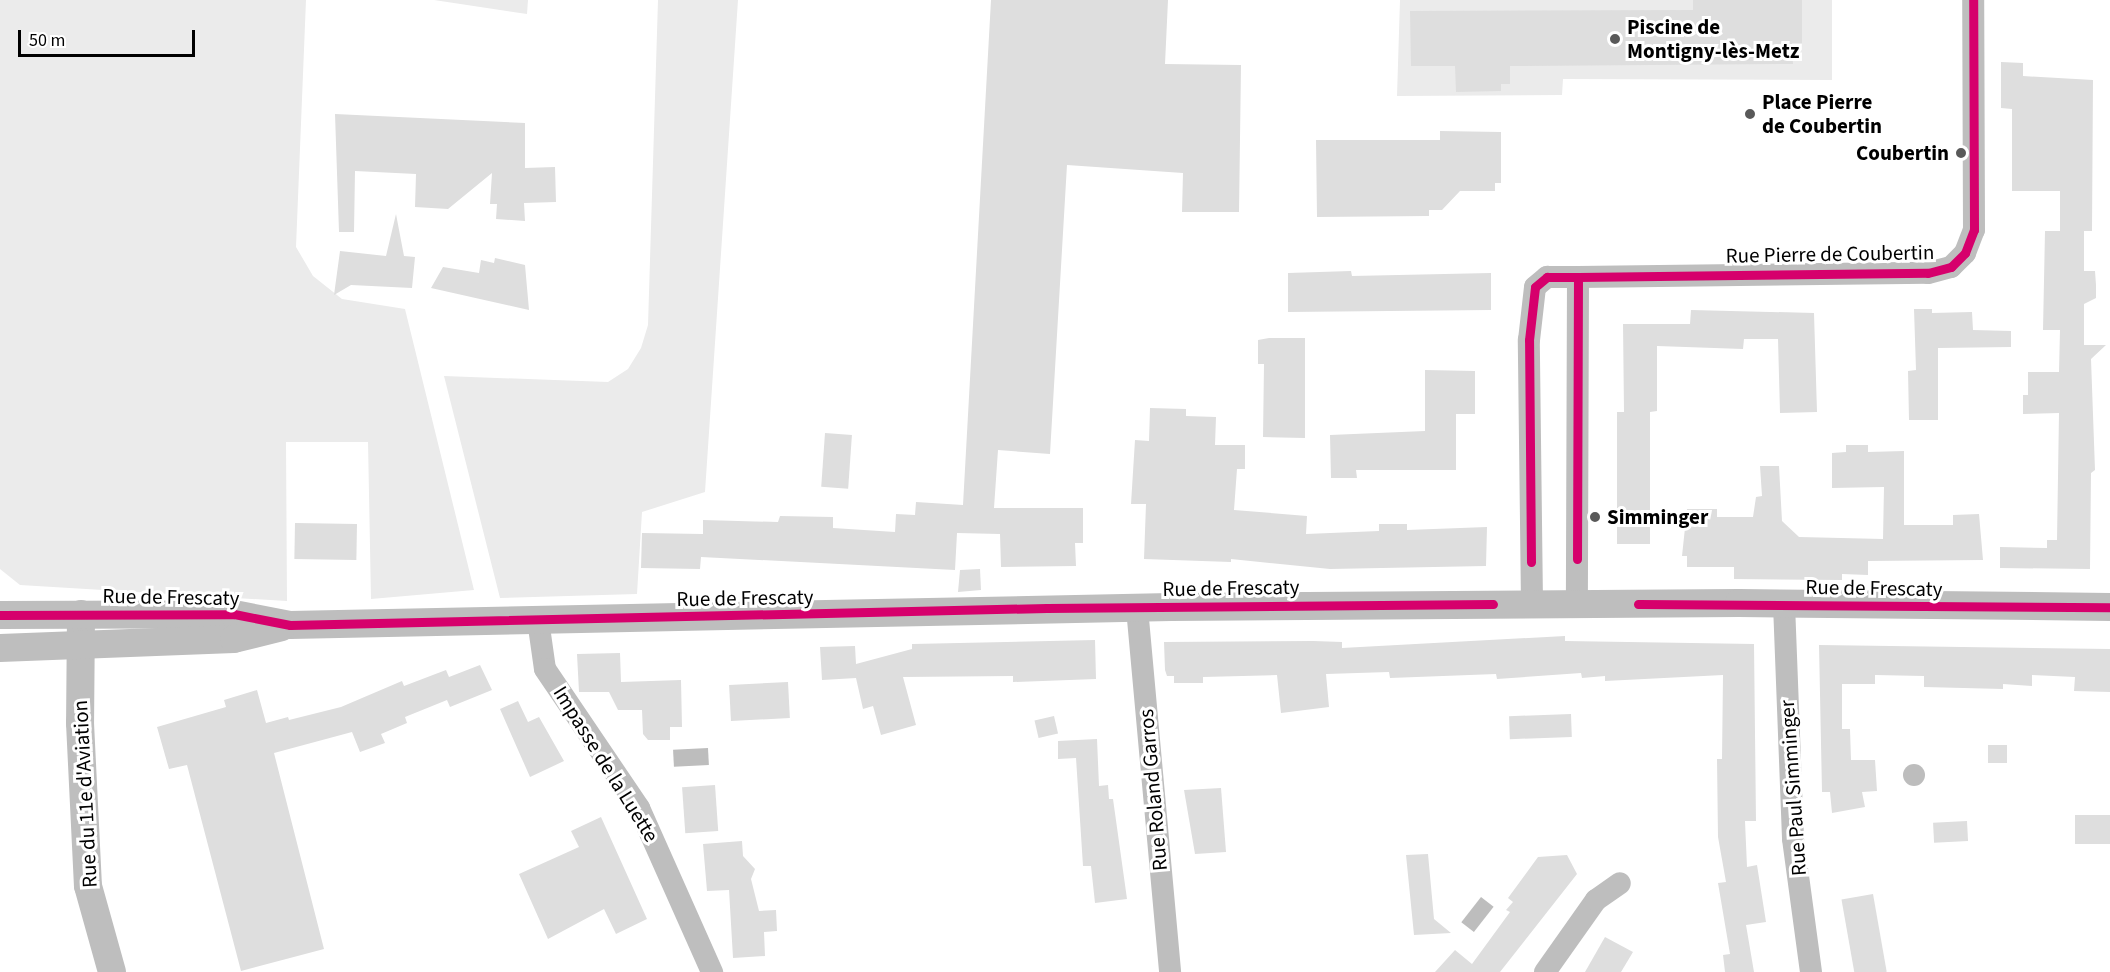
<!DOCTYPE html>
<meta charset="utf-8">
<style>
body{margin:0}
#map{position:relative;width:2110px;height:972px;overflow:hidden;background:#fff;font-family:"Source Sans 3",sans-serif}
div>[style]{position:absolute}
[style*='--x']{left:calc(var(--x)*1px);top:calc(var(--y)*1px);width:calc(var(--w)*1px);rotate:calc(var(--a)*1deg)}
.green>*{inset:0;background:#ebebeb}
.water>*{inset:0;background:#bdbdbd;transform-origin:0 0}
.round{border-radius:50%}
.building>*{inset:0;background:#dedede;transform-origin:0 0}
.minor>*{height:22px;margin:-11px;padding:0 11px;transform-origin:11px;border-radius:11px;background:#bebebe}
.tertiary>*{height:28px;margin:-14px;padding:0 14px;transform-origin:14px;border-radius:14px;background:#bebebe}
.cycleway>*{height:9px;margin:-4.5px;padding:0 4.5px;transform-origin:4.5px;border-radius:4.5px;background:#d6006c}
.dots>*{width:16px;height:16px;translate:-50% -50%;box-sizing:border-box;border:3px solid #fff;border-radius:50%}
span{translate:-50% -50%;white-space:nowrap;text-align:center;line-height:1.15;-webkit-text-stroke:6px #fff;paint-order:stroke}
.poi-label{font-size:21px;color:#000;font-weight:700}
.left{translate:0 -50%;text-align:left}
.right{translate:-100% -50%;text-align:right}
.street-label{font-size:21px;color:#000}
.scale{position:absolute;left:18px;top:30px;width:177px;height:27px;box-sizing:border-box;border:3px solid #000;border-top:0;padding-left:8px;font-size:18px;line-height:21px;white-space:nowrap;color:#000;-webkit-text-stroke:4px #fff;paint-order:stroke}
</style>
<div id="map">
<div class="green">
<i style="clip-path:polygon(0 0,306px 0,296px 247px,313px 276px,342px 299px,405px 309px,474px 590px,371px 599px,368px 442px,286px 442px,287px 601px,20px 585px,0 569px)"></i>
<i style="clip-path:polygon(434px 0,528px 0,527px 14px)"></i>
<i style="clip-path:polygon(658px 0,738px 0,705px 492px,642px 512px,637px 594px,500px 598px,444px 376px,608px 382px,628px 369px,641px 348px,648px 325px)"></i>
<i style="clip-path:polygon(1400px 0,1832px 0,1832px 80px,1563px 79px,1562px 95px,1397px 96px)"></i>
</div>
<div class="water">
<i style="left:708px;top:748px;width:17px;height:35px;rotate:87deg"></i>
<i class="round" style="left:1903px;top:764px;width:22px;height:22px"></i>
<i style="left:1481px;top:897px;width:16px;height:32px;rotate:38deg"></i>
</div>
<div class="building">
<i style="clip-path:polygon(991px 0,1168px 0,1165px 64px,1241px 65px,1239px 212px,1182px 212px,1183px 173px,1067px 165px,1050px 454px,998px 450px,994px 508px,1083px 508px,1083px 543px,1075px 543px,1076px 566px,1001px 567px,1000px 534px,957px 533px,955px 570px,701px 557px,700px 569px,641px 568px,642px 533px,703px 534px,703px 520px,778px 522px,780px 516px,833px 517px,833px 528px,895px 532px,896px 514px,915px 515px,916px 502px,963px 505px)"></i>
<i style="clip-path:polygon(1693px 0,1802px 0,1802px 43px,1792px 43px,1793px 64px,1510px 66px,1510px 84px,1501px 84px,1501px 91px,1456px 92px,1455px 66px,1411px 66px,1410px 11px,1693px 10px)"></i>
<i style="clip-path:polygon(2001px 62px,2023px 63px,2023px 76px,2093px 80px,2092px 231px,2084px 231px,2084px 271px,2095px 271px,2096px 285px,2096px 298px,2084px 304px,2084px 345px,2106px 345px,2091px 359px,2095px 470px,2091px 473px,2090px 569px,2000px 568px,2000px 547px,2047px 548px,2047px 540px,2057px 540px,2059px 413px,2023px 414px,2023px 395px,2028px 395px,2028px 372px,2059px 372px,2060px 330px,2043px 330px,2045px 231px,2060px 231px,2060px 191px,2012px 191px,2012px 109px,2001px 108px)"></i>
<i style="clip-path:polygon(335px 114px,525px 123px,525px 168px,555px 167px,556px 202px,524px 203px,525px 221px,496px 219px,497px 204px,490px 204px,492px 173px,448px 209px,415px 207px,416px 174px,355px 171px,354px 232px,339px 232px)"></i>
<i style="clip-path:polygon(1440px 131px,1501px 132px,1501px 183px,1495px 183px,1495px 191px,1460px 191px,1442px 210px,1429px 210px,1429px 216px,1317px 217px,1316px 140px,1440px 140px)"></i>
<i style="clip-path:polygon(396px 214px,404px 256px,415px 257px,412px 288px,351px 285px,334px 295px,340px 251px,386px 256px)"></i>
<i style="clip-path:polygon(495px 258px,525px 265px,529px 310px,431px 288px,443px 267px,479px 273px,481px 260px,494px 263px)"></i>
<i style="clip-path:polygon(1351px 271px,1352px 276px,1491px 273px,1491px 310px,1288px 312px,1288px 273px)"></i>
<i style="clip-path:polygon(1914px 309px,1932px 309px,1932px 313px,1972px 312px,1973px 330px,2011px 331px,2011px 347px,1938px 348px,1938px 420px,1909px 420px,1908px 371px,1916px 370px)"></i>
<i style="clip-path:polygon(1691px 310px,1814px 313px,1817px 412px,1780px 413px,1778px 339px,1744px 339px,1743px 349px,1657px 346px,1657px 411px,1650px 412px,1650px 544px,1617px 544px,1617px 412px,1624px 412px,1623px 324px,1690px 324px)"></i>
<i style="clip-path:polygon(1269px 338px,1305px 338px,1305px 438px,1263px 437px,1264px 364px,1258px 364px,1258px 340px)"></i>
<i style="clip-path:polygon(1425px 370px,1475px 371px,1475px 414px,1456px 414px,1456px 470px,1356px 470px,1357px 478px,1331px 478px,1330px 435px,1425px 431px)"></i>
<i style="clip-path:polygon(1150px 408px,1186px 409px,1186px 416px,1216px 417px,1215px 445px,1245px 445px,1245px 469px,1237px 469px,1234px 510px,1307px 516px,1306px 534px,1379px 531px,1379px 524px,1407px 524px,1407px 530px,1487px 527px,1486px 566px,1330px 569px,1231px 559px,1231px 562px,1144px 559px,1146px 504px,1131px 504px,1135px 440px,1149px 441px)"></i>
<i style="left:825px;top:433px;width:27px;height:54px;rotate:4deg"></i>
<i style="clip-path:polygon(1846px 445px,1868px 445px,1868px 452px,1904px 451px,1904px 525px,1953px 525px,1953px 515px,1979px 514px,1983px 560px,1868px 561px,1868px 575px,1842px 574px,1842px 580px,1734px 579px,1734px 567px,1687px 567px,1687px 556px,1682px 556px,1687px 509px,1717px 509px,1717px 517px,1753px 517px,1756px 497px,1762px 496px,1760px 466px,1779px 466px,1782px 521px,1799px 537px,1883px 539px,1884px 487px,1832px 488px,1832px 453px,1846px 452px)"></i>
<i style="left:295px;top:523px;width:62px;height:36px;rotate:1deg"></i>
<i style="clip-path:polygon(980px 569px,981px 590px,958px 592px,960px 570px)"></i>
<i style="clip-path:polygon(1565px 636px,1565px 641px,1754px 644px,1756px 821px,1745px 821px,1747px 867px,1757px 865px,1766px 922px,1746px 925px,1754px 972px,1725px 972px,1723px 955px,1730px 954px,1718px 883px,1726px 882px,1718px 837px,1717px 759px,1722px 759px,1723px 675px,1605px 681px,1605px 676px,1582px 678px,1581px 673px,1497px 679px,1496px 674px,1390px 678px,1389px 672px,1326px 674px,1329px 707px,1281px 713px,1277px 675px,1203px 677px,1203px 683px,1174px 683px,1174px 676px,1167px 676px,1165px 670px,1164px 642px,1313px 641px,1342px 642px,1342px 648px)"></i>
<i style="clip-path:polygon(1095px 640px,1096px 679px,1013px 682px,1013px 676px,903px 677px,916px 725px,881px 735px,873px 706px,863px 709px,856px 678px,822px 680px,820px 647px,855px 646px,856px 664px,912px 649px,912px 644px)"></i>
<i style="clip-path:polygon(1819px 645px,2110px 649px,2110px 692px,2074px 691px,2075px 677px,2032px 675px,2032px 686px,2003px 684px,2003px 689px,1924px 687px,1924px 676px,1875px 675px,1875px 684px,1842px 684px,1842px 729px,1850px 729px,1851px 760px,1875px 760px,1877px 791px,1862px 792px,1865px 807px,1832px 813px,1830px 792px,1822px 792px)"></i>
<i style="clip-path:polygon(620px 653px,621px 682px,681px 680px,682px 727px,670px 727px,670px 740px,648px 740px,643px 734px,642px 710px,618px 710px,609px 692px,579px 692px,577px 654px)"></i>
<i style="clip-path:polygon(480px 665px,492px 690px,450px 707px,447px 700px,405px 717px,407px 723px,381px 734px,385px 743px,360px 752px,352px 732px,274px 753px,324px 949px,241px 971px,187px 765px,169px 769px,157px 727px,226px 707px,224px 700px,257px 690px,266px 723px,288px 717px,289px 720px,341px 707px,402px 681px,404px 686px,446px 670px,449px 677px)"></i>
<i style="left:788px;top:682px;width:36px;height:59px;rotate:87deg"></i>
<i style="clip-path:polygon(518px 701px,528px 722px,539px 717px,564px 761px,530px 777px,500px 709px)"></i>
<i style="left:1571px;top:714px;width:23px;height:62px;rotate:88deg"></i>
<i style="left:1054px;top:716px;width:18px;height:20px;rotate:77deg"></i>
<i style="clip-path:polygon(1097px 739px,1099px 786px,1108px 785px,1109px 799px,1113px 799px,1127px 899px,1095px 903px,1091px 866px,1083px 866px,1076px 758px,1058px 759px,1058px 741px)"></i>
<i style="left:1988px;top:745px;width:19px;height:18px"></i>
<i style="left:715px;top:785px;width:46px;height:33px;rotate:86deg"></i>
<i style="clip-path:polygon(1221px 788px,1226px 852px,1195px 854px,1184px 790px)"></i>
<i style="left:2110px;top:815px;width:29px;height:35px;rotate:90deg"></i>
<i style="clip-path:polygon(601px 817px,647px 919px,616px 934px,604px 909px,548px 939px,519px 874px,579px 847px,571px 831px)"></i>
<i style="left:1967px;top:821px;width:20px;height:34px;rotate:87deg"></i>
<i style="clip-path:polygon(742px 841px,743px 856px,755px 869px,751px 879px,759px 911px,776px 910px,777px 931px,764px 932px,765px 956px,733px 958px,729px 890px,707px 891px,703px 844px)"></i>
<i style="clip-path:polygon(1428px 854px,1434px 919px,1451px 933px,1414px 935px,1406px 855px)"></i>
<i style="clip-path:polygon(1567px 855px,1577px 874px,1500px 972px,1435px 972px,1455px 950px,1472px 964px,1510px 912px,1506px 910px,1513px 902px,1508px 898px,1538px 857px)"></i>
<i style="left:1873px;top:894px;width:79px;height:32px;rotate:80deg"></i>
<i style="clip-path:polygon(1605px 937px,1633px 952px,1621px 972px,1585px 972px)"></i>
</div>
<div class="minor">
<i style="--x:1578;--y:277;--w:350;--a:-0.7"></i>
<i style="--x:1928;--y:273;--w:24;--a:-15"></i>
<i style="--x:1951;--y:267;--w:20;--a:-45"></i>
<i style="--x:1965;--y:253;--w:25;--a:-69"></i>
<i style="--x:1974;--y:230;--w:230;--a:-90.2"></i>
<i style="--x:1532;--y:604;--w:264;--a:-90.7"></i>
<i style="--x:1529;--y:340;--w:53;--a:-83.5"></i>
<i style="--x:1535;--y:287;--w:16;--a:-40"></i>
<i style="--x:1547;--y:277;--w:31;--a:0"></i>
<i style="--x:1578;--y:277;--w:327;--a:90.2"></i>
<i style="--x:1784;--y:604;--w:235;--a:87.8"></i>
<i style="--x:1793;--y:839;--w:134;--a:82.3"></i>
<i style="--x:1137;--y:608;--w:365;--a:84.8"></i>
<i style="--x:538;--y:620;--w:49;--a:81.9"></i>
<i style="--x:545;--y:669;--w:168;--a:55.9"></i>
<i style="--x:639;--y:808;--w:180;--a:66"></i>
<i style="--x:1545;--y:972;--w:88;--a:-54.7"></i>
<i style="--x:1596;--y:900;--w:29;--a:-35"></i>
</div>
<div class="tertiary">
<i style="--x:81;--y:614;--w:109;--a:90.5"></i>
<i style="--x:80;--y:723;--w:163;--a:87.2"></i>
<i style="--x:88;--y:886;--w:89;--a:74.4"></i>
<i style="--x:0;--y:615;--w:234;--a:-0.2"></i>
<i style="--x:234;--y:614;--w:57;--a:11.1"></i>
<i style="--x:290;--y:625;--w:881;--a:-1.17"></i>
<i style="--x:1171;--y:607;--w:568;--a:-0.4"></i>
<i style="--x:1739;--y:603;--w:371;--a:0.6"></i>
<i style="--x:0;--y:648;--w:234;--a:-2.2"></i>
<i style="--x:234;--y:639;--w:49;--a:-14"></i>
</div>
<div class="cycleway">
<i style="--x:1578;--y:277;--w:350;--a:-0.7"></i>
<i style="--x:1928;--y:273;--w:24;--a:-15"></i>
<i style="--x:1951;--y:267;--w:20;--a:-45"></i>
<i style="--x:1965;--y:253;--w:25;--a:-69"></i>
<i style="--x:1974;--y:230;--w:230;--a:-90.2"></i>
<i style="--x:1531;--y:562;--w:222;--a:-90.5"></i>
<i style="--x:1529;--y:340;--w:53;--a:-83.5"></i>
<i style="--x:1535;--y:287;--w:16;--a:-40"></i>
<i style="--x:1547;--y:277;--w:31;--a:0"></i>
<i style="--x:1578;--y:277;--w:282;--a:90.2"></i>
<i style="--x:1638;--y:604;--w:472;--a:0.4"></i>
<i style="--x:0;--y:615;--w:234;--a:-0.2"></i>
<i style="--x:234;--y:614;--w:57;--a:11.1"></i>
<i style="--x:290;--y:625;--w:757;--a:-1.29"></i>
<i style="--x:1047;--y:608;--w:446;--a:-0.5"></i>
</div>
<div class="dots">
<i style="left:1615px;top:39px;background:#595959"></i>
<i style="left:1750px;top:114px;background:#595959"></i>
<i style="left:1961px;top:153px;background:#595959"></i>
<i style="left:1595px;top:517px;background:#595959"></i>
</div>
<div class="poi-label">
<span class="left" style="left:1627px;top:39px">Piscine de<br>Montigny-lès-Metz</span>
<span class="left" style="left:1762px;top:114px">Place Pierre<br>de Coubertin</span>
<span class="right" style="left:1949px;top:153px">Coubertin</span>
<span class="left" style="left:1607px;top:517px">Simminger</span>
</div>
<div class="street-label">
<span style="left:1830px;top:254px;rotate:-1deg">Rue Pierre de Coubertin</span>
<span style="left:1231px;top:588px;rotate:-1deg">Rue de Frescaty</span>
<span style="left:1874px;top:588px;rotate:1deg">Rue de Frescaty</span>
<span style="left:171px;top:597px;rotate:1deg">Rue de Frescaty</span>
<span style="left:745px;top:598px;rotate:-1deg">Rue de Frescaty</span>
<span style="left:606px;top:764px;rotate:58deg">Impasse de la Luette</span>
<span style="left:1793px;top:788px;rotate:-94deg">Rue Paul Simminger</span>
<span style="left:1153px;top:790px;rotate:-95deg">Rue Roland Garros</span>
<span style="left:85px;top:794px;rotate:-93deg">Rue du 11e d'Aviation</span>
</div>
<div class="scale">50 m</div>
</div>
